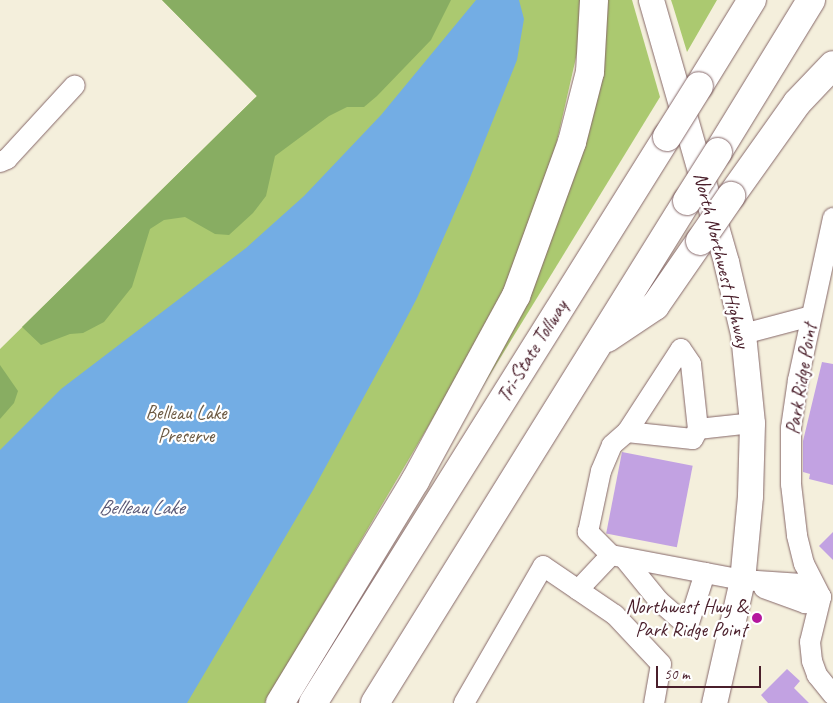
<!DOCTYPE html>
<style>
body{margin:0}
#map{position:relative;width:833px;height:703px;overflow:hidden;background:#f4efdc;font-family:Caveat,sans-serif}
div>[style]{position:absolute}
[style*='--x']{left:calc(var(--x)*1px);top:calc(var(--y)*1px);width:calc(var(--w)*1px);rotate:calc(var(--a)*1deg)}
.green>*{inset:0;background:#abc970}
.forest>*{inset:0;background:#88ad62}
.water>*{inset:0;background:#73ade4}
.building>*{inset:0;background:#c2a2e2;transform-origin:0 0}
.roads{filter:drop-shadow(0 0 1px #866869) drop-shadow(0 0 1px #866869)}
.minor>*{height:20px;margin:-10px;padding:0 10px;transform-origin:10px;border-radius:10px;background:#fff}
.major>*{height:25px;margin:-12.5px;padding:0 12.5px;transform-origin:12.5px;border-radius:12.5px;background:#fff}
.highway>*{height:28px;margin:-14px;padding:0 14px;transform-origin:14px;border-radius:14px;background:#fff}
.bridges{filter:drop-shadow(0 0 1px #866869) drop-shadow(0 0 1px #866869)}
.highway-bridge>*{height:28px;margin:-14px;padding:0 14px;transform-origin:14px;border-radius:14px;background:#fff}
.dots>*{width:14px;height:14px;translate:-50% -50%;box-sizing:border-box;border:2px solid #fff;border-radius:50%}
span{translate:-50% -50%;white-space:nowrap;text-align:center;line-height:1.15;-webkit-text-stroke:4.5px #fff;paint-order:stroke}
.street-label{font-size:20px;color:#4a1f2b}
.park-label{font-size:20px;color:#6c5a43}
.poi-label{font-size:20px;color:#4a1f2b}
.right{translate:-100% -50%;text-align:right}
.water-label{font-size:21px;color:#5a5875;font-style:italic}
.scale{position:absolute;left:656px;top:666px;width:105px;height:22px;box-sizing:border-box;border:2px solid #4a1f2b;border-top:0;padding-left:6px;font-size:15px;line-height:18px;white-space:nowrap;color:#4a1f2b;-webkit-text-stroke:4px #fff;paint-order:stroke}
</style>
<div id="map">
<div class="green">
<i style="clip-path:polygon(162px 0,584px 0,583px 27px,556px 145px,504px 290px,478px 342px,265px 703px,0 703px,0 349px,257px 96px)"></i>
<i style="clip-path:polygon(607px 0,632px 0,660px 97px,480px 391px,478px 388px)"></i>
<i style="clip-path:polygon(671px 0,717px 0,687px 52px,673px 6px)"></i>
</div>
<div class="forest">
<i style="clip-path:polygon(162px 0,451px 0,431px 40px,377px 96px,364px 107px,347px 107px,329px 116px,275px 156px,266px 196px,253px 213px,229px 235px,215px 234px,185px 217px,164px 220px,150px 229px,132px 287px,104px 322px,83px 333px,70px 334px,41px 345px,22px 327px,257px 96px)"></i>
<i style="clip-path:polygon(0 365px,18px 391px,14px 403px,0 419px)"></i>
</div>
<div class="water">
<i style="clip-path:polygon(476px 0,519px 0,524px 19px,517px 60px,469px 180px,417px 298px,396px 338px,313px 490px,187px 703px,0 703px,0 450px,61px 389px,246px 248px,304px 196px,381px 115px)"></i>
</div>
<div class="building">
<i style="clip-path:polygon(822px 362px,833px 364px,833px 485px,809px 479px,810px 474px,803px 472px,803px 441px)"></i>
<i style="left:622px;top:452px;width:72px;height:83px;rotate:11deg"></i>
<i style="clip-path:polygon(833px 532px,833px 560px,819px 546px)"></i>
<i style="clip-path:polygon(787px 669px,800px 681px,794px 688px,809px 703px,768px 703px,761px 695px)"></i>
</div>
<div class="roads">
<div class="minor">
<i style="--x:0;--y:162;--w:8;--a:-23"></i>
<i style="--x:7;--y:159;--w:100;--a:-47.4"></i>
<i style="--x:743;--y:334;--w:70;--a:-14.8"></i>
<i style="--x:627;--y:432;--w:66;--a:6.1"></i>
<i style="--x:693;--y:439;--w:11;--a:-63"></i>
<i style="--x:611;--y:555;--w:133;--a:10.8"></i>
<i style="--x:742;--y:580;--w:60;--a:3.8"></i>
<i style="--x:802;--y:584;--w:23;--a:34"></i>
<i style="--x:624;--y:558;--w:55;--a:50.9"></i>
<i style="--x:659;--y:601;--w:38;--a:41"></i>
<i style="--x:688;--y:626;--w:56;--a:-72.2"></i>
<i style="--x:764;--y:588;--w:44;--a:20.1"></i>
<i style="--x:805;--y:603;--w:17;--a:-21"></i>
<i style="--x:578;--y:590;--w:48;--a:-46.7"></i>
<i style="--x:611;--y:555;--w:33;--a:-135"></i>
<i style="--x:588;--y:532;--w:62;--a:-78"></i>
<i style="--x:601;--y:471;--w:28;--a:-67"></i>
<i style="--x:612;--y:445;--w:20;--a:-41"></i>
<i style="--x:627;--y:432;--w:99;--a:-57"></i>
<i style="--x:681;--y:349;--w:18;--a:56"></i>
<i style="--x:691;--y:364;--w:65;--a:83.9"></i>
<i style="--x:698;--y:429;--w:54;--a:-6.3"></i>
<i style="--x:821;--y:597;--w:37;--a:-117"></i>
<i style="--x:804;--y:564;--w:30;--a:-104"></i>
<i style="--x:797;--y:535;--w:51;--a:-96.7"></i>
<i style="--x:791;--y:484;--w:56;--a:-90"></i>
<i style="--x:791;--y:428;--w:49;--a:-81.7"></i>
<i style="--x:798;--y:380;--w:166;--a:-77.8"></i>
<i style="--x:821;--y:597;--w:46;--a:103.7"></i>
<i style="--x:810;--y:642;--w:19;--a:84"></i>
<i style="--x:812;--y:661;--w:15;--a:70"></i>
<i style="--x:817;--y:675;--w:26;--a:51"></i>
<i style="--x:464;--y:703;--w:158;--a:-60"></i>
<i style="--x:543;--y:566;--w:87;--a:34.2"></i>
<i style="--x:615;--y:615;--w:67;--a:46.8"></i>
<i style="--x:661;--y:664;--w:40;--a:100"></i>
</div>
<div class="major">
<i style="--x:651;--y:0;--w:273;--a:74"></i>
<i style="--x:726;--y:262;--w:74;--a:76.7"></i>
<i style="--x:743;--y:334;--w:89;--a:84.2"></i>
<i style="--x:752;--y:423;--w:73;--a:91.6"></i>
<i style="--x:750;--y:496;--w:84;--a:95.4"></i>
<i style="--x:742;--y:580;--w:126;--a:102.8"></i>
</div>
<div class="highway">
<i style="--x:699;--y:86;--w:101;--a:-58.4"></i>
<i style="--x:718;--y:152;--w:178;--a:-58.5"></i>
<i style="--x:731;--y:196;--w:114;--a:-54.6"></i>
<i style="--x:797;--y:103;--w:52;--a:-46.5"></i>
<i style="--x:607;--y:338;--w:58;--a:-33.7"></i>
<i style="--x:655;--y:306;--w:79;--a:-55.3"></i>
<i style="--x:280;--y:703;--w:260;--a:-58.7"></i>
<i style="--x:415;--y:481;--w:211;--a:-61.4"></i>
<i style="--x:516;--y:296;--w:164;--a:-70"></i>
<i style="--x:572;--y:142;--w:72;--a:-75.6"></i>
<i style="--x:590;--y:72;--w:72;--a:-86.8"></i>
<i style="--x:313;--y:703;--w:668;--a:-57.98"></i>
<i style="--x:375;--y:703;--w:591;--a:-58.14"></i>
</div>
</div>
<div class="bridges">
<div class="highway-bridge">
<i style="--x:667;--y:137;--w:60;--a:-57.9"></i>
<i style="--x:687;--y:201;--w:58;--a:-57.7"></i>
<i style="--x:700;--y:241;--w:55;--a:-55.4"></i>
</div>
</div>
<div class="dots">
<i style="left:757px;top:618px;background:#b5179e"></i>
</div>
<div class="street-label">
<span style="left:722px;top:260px;rotate:76deg">North Northwest Highway</span>
<span style="left:532px;top:351px;rotate:-58deg">Tri-State Tollway</span>
<span style="left:801px;top:379px;rotate:-81deg">Park Ridge Point</span>
</div>
<div class="park-label">
<span style="left:186px;top:424px">Belleau Lake<br>Preserve</span>
</div>
<div class="poi-label">
<span class="right" style="left:747px;top:618px">Northwest Hwy &amp;<br>Park Ridge Point</span>
</div>
<div class="water-label">
<span style="left:141px;top:507px">Belleau Lake</span>
</div>
<div class="scale">50 m</div>
</div>
